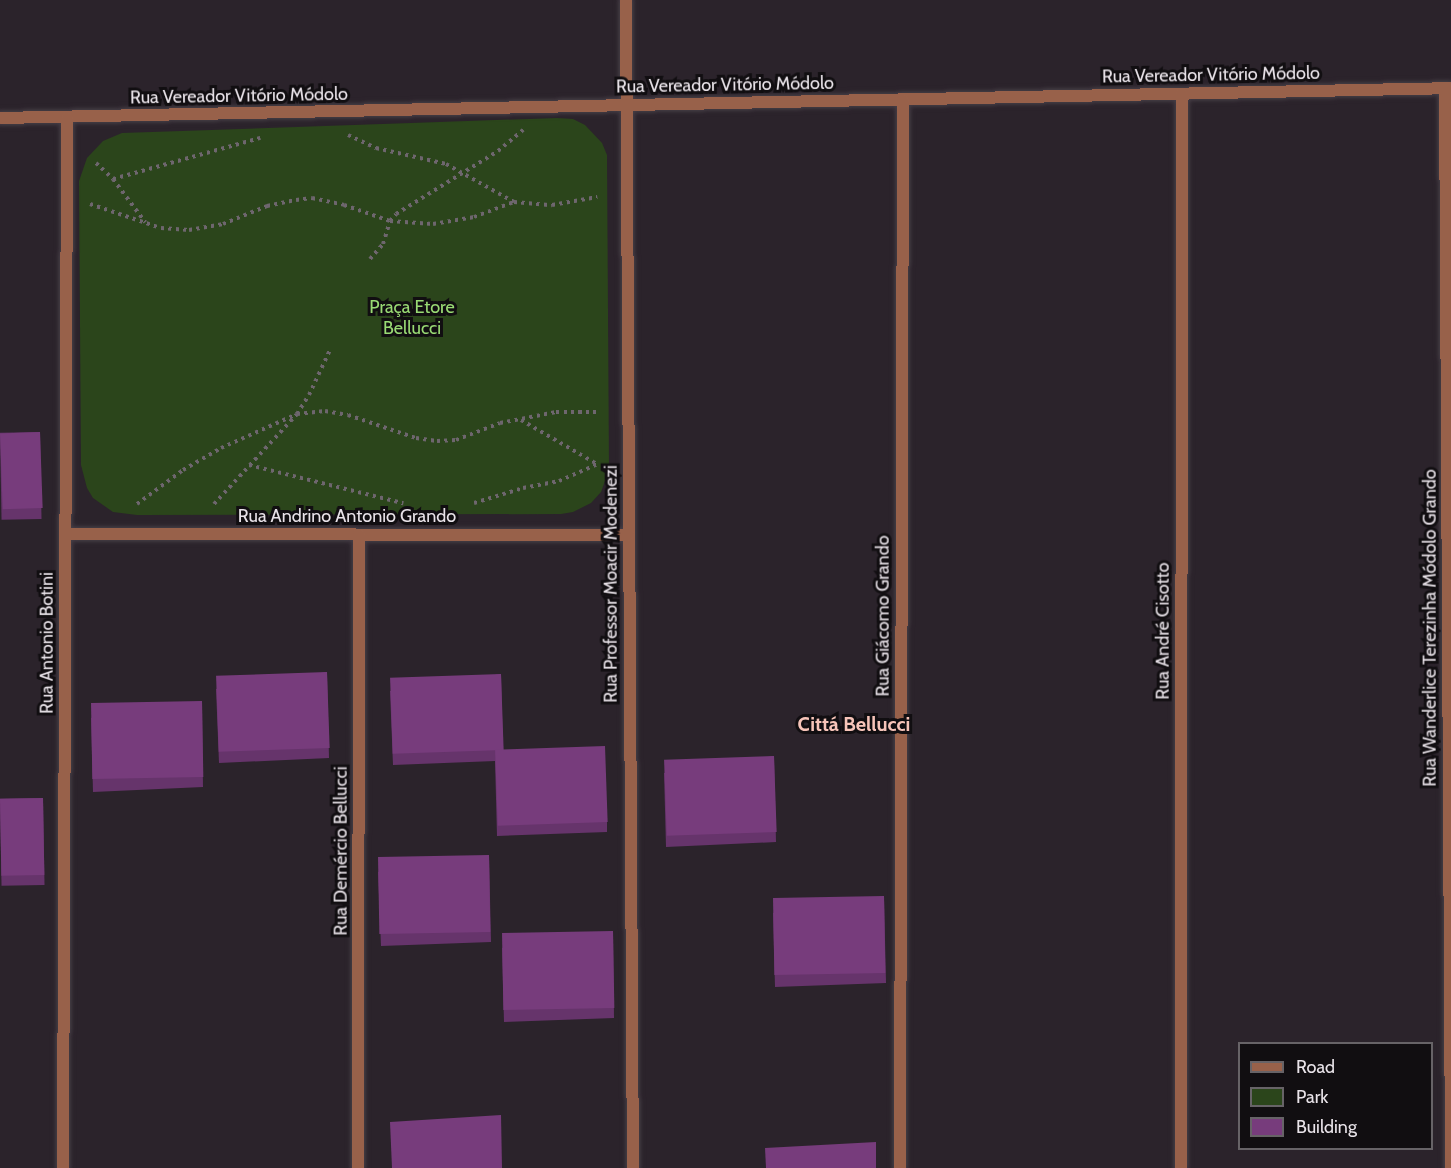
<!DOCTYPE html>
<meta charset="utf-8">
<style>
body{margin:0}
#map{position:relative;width:1451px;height:1168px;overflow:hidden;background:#2b232b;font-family:Cabin,sans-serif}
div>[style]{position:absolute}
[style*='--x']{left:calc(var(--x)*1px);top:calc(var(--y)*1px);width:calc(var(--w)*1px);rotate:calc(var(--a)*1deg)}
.green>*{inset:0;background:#2b451b}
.path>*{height:4px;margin-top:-2px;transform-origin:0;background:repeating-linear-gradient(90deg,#6e666e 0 3px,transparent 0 7.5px)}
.roads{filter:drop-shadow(0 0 2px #463e46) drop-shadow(0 0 2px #463e46)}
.minor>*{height:12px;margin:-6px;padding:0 6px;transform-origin:6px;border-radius:6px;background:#98614a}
.wall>*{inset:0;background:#66346b;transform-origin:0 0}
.building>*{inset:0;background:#773c7c;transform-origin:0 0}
span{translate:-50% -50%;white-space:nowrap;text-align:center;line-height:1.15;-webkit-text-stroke:6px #110e11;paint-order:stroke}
.street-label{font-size:18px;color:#e9e3e9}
.park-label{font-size:18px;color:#99da74}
.neighbourhood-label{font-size:20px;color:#f7c4b9;font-weight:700}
.legend{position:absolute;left:1238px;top:1042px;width:195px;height:108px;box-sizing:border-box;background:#110e11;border:2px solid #676367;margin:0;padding:8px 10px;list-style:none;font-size:18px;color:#e9e3e9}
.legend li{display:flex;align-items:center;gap:12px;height:30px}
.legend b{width:30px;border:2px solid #676367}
</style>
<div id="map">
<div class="green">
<i style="clip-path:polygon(557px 118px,573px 119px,585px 125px,602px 143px,607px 155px,609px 470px,601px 492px,591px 503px,573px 512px,561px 514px,137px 515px,113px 512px,93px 498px,87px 488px,81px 465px,79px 181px,87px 158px,103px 141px,122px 133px)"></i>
</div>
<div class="path">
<i style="--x:348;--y:135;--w:31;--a:25"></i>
<i style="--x:376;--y:148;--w:72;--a:12.9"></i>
<i style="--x:446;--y:164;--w:78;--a:29.2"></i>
<i style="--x:514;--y:202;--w:38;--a:5"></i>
<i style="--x:552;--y:205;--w:46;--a:-10.1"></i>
<i style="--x:96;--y:163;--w:23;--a:43"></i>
<i style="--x:113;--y:179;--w:54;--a:53.3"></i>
<i style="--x:113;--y:179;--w:153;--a:-15.6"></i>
<i style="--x:90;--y:204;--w:75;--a:18.7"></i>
<i style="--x:161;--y:228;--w:28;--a:4"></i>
<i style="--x:189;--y:230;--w:35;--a:-10"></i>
<i style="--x:223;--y:224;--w:48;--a:-22.2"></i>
<i style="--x:267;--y:206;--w:30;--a:-12"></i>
<i style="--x:296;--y:200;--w:16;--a:-7"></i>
<i style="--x:312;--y:198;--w:33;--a:12"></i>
<i style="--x:344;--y:205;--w:49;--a:19.2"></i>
<i style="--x:390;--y:221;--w:43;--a:4"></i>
<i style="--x:433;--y:224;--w:42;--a:-9.7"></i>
<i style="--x:474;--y:217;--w:43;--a:-20.6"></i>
<i style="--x:370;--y:259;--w:20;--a:-49"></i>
<i style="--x:383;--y:244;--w:24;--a:-73"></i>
<i style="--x:390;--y:221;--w:9;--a:-49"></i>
<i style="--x:396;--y:214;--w:120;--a:-31.7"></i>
<i style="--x:498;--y:151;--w:33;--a:-40"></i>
<i style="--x:521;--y:420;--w:88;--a:30.1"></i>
<i style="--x:249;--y:465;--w:159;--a:13.9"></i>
<i style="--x:474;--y:503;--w:51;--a:-17"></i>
<i style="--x:523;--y:488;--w:37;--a:-11"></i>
<i style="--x:559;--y:481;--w:43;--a:-23.6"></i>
<i style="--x:137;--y:504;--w:57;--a:-36.5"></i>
<i style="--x:183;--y:470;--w:44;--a:-30.1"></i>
<i style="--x:221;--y:448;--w:83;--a:-24.1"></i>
<i style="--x:297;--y:414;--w:28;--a:-6"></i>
<i style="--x:325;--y:411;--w:23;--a:10"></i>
<i style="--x:348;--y:415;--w:72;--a:18.7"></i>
<i style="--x:416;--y:438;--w:21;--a:8"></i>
<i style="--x:437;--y:441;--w:19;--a:-3"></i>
<i style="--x:456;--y:440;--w:47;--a:-21.1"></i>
<i style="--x:500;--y:423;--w:57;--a:-11.1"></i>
<i style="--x:556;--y:412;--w:42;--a:0"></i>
<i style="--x:214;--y:504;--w:122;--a:-47.3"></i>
<i style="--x:297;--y:414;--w:22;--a:-58"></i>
<i style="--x:309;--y:395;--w:50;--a:-65"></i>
</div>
<div class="roads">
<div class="minor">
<i style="--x:626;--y:0;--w:1168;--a:89.66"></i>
<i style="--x:1445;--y:88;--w:1080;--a:89.68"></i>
<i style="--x:0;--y:118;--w:1451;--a:-1.18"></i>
<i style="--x:66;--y:534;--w:562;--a:0.1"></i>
<i style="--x:63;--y:1168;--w:1050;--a:-89.78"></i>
<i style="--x:358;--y:1168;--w:633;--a:-89.91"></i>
<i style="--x:900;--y:1168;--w:1068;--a:-89.84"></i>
<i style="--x:1181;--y:1168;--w:1074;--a:-89.95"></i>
</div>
</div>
<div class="wall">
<i style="left:40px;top:432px;width:87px;height:40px;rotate:89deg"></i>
<i style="clip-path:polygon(327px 672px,329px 758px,219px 763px,216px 689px)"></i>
<i style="clip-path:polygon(501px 674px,503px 752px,607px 822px,607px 832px,497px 836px,495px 761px,393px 765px,390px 691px)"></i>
<i style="clip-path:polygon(202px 701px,203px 787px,93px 792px,91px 718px)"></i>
<i style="clip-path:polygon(774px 756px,776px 842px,666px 847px,664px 773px)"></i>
<i style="left:43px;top:798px;width:87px;height:43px;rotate:89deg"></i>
<i style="clip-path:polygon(489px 855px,491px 942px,381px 946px,378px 872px)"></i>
<i style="clip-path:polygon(884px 896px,886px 983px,775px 987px,773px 913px)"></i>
<i style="clip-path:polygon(613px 931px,614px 1018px,504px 1022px,502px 948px)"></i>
</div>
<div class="building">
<i style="left:40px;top:432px;width:76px;height:40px;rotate:88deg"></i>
<i style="left:327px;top:672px;width:76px;height:111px;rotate:88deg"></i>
<i style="left:501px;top:674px;width:76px;height:111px;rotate:88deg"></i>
<i style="left:202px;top:701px;width:76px;height:111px;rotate:89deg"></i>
<i style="left:605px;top:746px;width:76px;height:110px;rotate:88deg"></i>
<i style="left:774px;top:756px;width:76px;height:110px;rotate:88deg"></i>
<i style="left:43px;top:798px;width:77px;height:43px;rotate:89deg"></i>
<i style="left:489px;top:855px;width:77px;height:111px;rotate:89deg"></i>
<i style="left:884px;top:896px;width:77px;height:111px;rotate:89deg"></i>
<i style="left:613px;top:931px;width:77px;height:111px;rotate:89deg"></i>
<i style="clip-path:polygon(501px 1115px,502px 1168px,392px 1168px,390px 1122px)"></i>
<i style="clip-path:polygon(876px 1142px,876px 1168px,766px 1168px,765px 1148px)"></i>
</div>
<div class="street-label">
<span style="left:1211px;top:75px;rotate:-1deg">Rua Vereador Vitório Módolo</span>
<span style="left:725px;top:85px;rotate:-1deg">Rua Vereador Vitório Módolo</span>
<span style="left:239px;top:96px;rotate:-1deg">Rua Vereador Vitório Módolo</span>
<span style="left:347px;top:516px">Rua Andrino Antonio Grando</span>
<span style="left:611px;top:584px;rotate:-90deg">Rua Professor Moacir Modenezi</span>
<span style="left:883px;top:616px;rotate:-90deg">Rua Giácomo Grando</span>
<span style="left:1430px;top:628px;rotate:-90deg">Rua Wanderlice Terezinha Módolo Grando</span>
<span style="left:1163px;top:631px;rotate:-90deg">Rua André Cisotto</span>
<span style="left:47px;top:643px;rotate:-90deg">Rua Antonio Botini</span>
<span style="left:341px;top:851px;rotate:-90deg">Rua Demércio Bellucci</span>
</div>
<div class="park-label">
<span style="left:412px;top:318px">Praça Etore<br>Bellucci</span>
</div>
<div class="neighbourhood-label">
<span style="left:854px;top:724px">Cittá Bellucci</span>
</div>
<ul class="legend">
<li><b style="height:8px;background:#98614a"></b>Road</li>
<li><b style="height:16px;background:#2b451b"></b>Park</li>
<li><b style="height:16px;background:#773c7c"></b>Building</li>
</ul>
</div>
